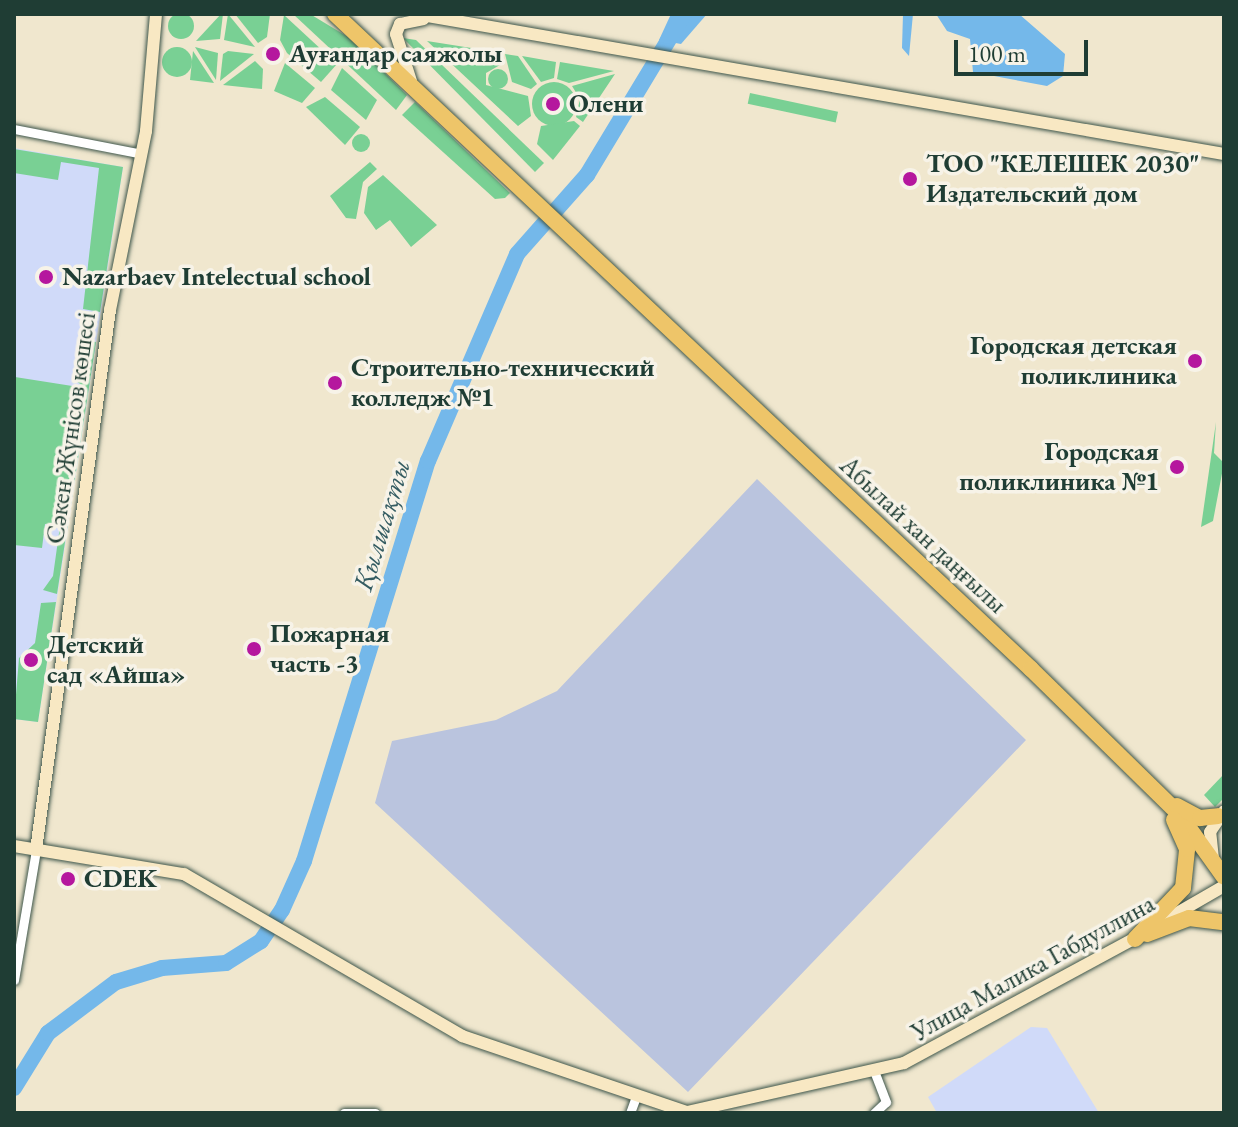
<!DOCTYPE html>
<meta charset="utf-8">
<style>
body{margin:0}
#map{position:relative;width:1238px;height:1127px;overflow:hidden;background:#f0e7ce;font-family:"EB Garamond",serif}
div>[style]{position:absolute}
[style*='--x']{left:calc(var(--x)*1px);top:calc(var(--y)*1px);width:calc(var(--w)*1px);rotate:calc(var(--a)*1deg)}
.built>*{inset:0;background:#d0daf9}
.industrial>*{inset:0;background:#bac4de}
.green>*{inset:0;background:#79d094;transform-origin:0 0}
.round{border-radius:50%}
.water>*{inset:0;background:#74b8ea}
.river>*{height:16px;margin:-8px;padding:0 8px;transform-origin:8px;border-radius:8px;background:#74b8ea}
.roads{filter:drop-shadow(0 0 2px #3e564b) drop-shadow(0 0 2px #3e564b)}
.street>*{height:9px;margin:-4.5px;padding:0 4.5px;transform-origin:4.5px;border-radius:4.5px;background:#fff}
.secondary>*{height:12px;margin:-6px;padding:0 6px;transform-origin:6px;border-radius:6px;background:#f8e8c3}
.highway>*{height:16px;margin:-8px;padding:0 8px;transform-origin:8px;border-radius:8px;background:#eec569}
.dots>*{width:22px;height:22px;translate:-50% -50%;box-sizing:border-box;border:4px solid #f7f3e8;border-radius:50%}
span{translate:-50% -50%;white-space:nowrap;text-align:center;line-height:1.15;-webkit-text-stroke:7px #f7f3e8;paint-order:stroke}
.poi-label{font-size:26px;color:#1f3d34;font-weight:700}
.left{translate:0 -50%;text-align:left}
.right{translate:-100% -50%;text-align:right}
.street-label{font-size:26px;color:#1f3d34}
.water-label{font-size:28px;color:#345c62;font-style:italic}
.frame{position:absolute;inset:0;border:16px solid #1f3d34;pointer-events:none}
.scale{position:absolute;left:954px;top:40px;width:134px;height:36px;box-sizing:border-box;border:4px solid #1f3d34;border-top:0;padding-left:10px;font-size:24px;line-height:28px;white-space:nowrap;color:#1f3d34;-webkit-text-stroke:6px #f7f3e8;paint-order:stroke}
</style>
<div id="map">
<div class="built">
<i style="clip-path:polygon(14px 148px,123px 167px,38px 722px,14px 719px)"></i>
<i style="clip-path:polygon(1031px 1027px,1047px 1028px,1099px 1113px,937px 1113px,928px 1097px)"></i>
</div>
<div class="industrial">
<i style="clip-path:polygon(757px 479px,1026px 740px,688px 1092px,375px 803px,392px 741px,496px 720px,557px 691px)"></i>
</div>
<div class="green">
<i class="round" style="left:168px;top:13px;width:26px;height:26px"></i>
<i style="clip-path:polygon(223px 14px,220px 39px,196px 41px,221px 14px)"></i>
<i style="clip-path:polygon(228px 14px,255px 47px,224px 40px)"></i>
<i style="clip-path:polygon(235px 14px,270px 14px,267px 37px,258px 43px)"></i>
<i style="clip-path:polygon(293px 14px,310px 14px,348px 37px,407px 95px,396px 110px)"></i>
<i style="clip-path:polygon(284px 15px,337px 64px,321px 82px,287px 53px,280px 40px)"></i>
<i style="clip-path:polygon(403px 38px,416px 40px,544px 163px,535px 172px)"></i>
<i style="clip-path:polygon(427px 41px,503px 53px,500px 65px,486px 73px,486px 85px,528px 96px,531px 116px,518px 126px)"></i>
<i style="clip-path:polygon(195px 47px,218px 53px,216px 80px)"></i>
<i class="round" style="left:162px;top:47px;width:30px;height:30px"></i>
<i style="clip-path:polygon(193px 51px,214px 83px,190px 80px)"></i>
<i style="clip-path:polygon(228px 51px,254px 54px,220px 81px,223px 54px)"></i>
<i style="clip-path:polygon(505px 54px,518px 56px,537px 84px,531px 89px,512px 82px)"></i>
<i style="clip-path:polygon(522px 56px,556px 62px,554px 78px,541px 82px)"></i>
<i style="clip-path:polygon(255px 61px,263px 69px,262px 89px,223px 85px)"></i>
<i style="clip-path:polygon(560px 62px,614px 71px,569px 83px,557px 79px)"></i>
<i style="clip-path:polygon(285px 63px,315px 88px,302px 103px,274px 91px)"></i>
<i style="clip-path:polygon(342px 68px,377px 100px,366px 120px,331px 90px)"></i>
<i class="round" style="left:488px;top:69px;width:20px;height:20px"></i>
<i style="clip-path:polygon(615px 74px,583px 122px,576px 117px,580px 99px,572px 86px)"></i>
<i class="round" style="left:532px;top:82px;width:44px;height:44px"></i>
<i style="left:750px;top:93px;width:90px;height:11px;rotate:12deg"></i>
<i style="clip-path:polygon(325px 97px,360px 127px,345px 145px,306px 107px)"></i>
<i style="clip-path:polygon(415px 102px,510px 193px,505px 198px,495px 199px,402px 115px)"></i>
<i style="clip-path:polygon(574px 121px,580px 126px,553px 160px,537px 144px,541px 126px)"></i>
<i class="round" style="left:352px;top:134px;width:18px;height:18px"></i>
<i style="clip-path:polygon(14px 149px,123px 167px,100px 312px,83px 309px,99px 168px,61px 162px,58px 180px,14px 173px)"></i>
<i style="clip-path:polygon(370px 162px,377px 169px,363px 182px,356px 219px,346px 218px,330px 196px)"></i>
<i style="clip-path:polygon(383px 175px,437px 225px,411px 247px,390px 220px,376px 230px,364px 213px,368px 187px)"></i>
<i style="clip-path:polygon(80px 340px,96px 342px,57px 594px,43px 590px,53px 576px,60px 526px,45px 524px,42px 548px,14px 545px,14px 385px,15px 377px,85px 388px,74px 379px)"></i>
<i style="clip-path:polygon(1216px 422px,1214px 453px,1224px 463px,1213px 521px,1201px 527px)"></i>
<i style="clip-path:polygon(56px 602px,38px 722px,14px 719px,19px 658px,35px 643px,41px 603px)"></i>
<i style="clip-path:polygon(1224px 774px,1224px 798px,1215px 807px,1204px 795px)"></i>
</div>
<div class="water">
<i style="clip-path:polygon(671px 14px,707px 14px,681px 44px,659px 40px)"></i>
<i style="clip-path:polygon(903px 14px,913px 14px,909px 56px,902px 48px)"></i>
<i style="clip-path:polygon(936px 14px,1019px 14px,1065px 54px,1063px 76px,1047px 86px,973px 72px,970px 39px,947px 31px)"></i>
</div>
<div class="river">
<i style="--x:14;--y:1088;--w:65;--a:-58.3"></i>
<i style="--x:48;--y:1033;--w:85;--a:-36.9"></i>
<i style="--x:116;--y:982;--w:48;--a:-16.9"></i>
<i style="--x:162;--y:968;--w:64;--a:-4.5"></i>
<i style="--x:226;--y:963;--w:41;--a:-32.2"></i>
<i style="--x:261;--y:941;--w:37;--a:-56"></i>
<i style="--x:282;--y:910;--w:54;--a:-65.8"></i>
<i style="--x:304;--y:861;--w:419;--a:-72.8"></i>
<i style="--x:428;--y:461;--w:225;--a:-66.7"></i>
<i style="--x:517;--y:254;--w:106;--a:-48.5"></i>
<i style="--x:587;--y:175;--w:188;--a:-58.9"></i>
</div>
<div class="roads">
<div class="street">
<i style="--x:14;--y:129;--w:126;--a:11"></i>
<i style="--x:14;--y:980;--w:132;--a:-80.4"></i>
<i style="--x:344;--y:1113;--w:31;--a:0"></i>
<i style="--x:630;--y:1113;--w:15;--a:-70"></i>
<i style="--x:874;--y:1113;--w:16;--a:-43"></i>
<i style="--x:886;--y:1102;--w:31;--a:-111"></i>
</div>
<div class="secondary">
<i style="--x:416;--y:14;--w:820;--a:9.83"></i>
<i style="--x:411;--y:81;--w:49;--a:-107.7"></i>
<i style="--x:396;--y:34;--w:11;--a:-68"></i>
<i style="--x:400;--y:24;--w:24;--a:-12"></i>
<i style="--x:14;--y:846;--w:172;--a:9.4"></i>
<i style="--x:184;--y:874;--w:322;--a:30.2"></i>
<i style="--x:462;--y:1036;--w:237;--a:18.7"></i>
<i style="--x:687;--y:1112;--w:222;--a:-12.7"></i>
<i style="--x:904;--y:1063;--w:269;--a:-28.4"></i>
<i style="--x:36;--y:850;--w:545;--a:-82.2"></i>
<i style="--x:110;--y:310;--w:183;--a:-78.6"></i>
<i style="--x:146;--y:131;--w:117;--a:-85.1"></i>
<i style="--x:1213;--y:859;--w:27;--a:-96"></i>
<i style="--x:1210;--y:832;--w:25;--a:-56"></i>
<i style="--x:1160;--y:923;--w:74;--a:-30"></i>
</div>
<div class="highway">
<i style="--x:335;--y:14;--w:956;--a:43.26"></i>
<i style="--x:1031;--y:669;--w:207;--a:44.4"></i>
<i style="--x:1179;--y:814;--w:77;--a:54.5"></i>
<i style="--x:1177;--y:806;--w:26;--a:28"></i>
<i style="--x:1200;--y:818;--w:18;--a:-6"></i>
<i style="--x:1147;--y:934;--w:45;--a:-20.9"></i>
<i style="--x:1189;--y:918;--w:35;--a:7"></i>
<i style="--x:1135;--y:939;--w:70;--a:-46.7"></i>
<i style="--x:1183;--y:888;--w:39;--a:-84"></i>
<i style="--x:1187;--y:849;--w:32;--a:-114"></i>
</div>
</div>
<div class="dots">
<i style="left:273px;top:54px;background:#b5179e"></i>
<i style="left:553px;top:104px;background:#b5179e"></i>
<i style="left:910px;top:179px;background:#b5179e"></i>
<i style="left:46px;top:277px;background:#b5179e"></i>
<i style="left:1195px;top:361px;background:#b5179e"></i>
<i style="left:335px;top:383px;background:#b5179e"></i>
<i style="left:1177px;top:467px;background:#b5179e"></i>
<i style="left:254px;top:649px;background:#b5179e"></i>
<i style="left:31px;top:660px;background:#b5179e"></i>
<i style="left:68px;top:879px;background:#b5179e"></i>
</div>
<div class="poi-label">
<span class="left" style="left:289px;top:54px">Ауғандар саяжолы</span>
<span class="left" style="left:569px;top:104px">Олени</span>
<span class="left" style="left:926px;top:179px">ТОО "КЕЛЕШЕК 2030"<br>Издательский дом</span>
<span class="left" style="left:62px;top:277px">Nazarbaev Intelectual school</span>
<span class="right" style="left:1177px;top:361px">Городская детская<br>поликлиника</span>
<span class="left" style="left:351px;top:383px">Строительно-технический<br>колледж №1</span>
<span class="right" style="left:1159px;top:467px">Городская<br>поликлиника №1</span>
<span class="left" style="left:270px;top:649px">Пожарная<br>часть -3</span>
<span class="left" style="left:47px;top:660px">Детский<br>сад «Айша»</span>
<span class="left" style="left:84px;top:879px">CDEK</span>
</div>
<div class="street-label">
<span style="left:71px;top:428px;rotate:-82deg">Сәкен Жүнісов көшесі</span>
<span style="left:923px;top:535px;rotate:43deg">Абылай хан даңғылы</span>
<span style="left:1033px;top:968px;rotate:-29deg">Улица Малика Габдуллина</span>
</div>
<div class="water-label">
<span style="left:381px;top:525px;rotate:-73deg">Қылшақты</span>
</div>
<div class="frame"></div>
<div class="scale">100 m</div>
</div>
